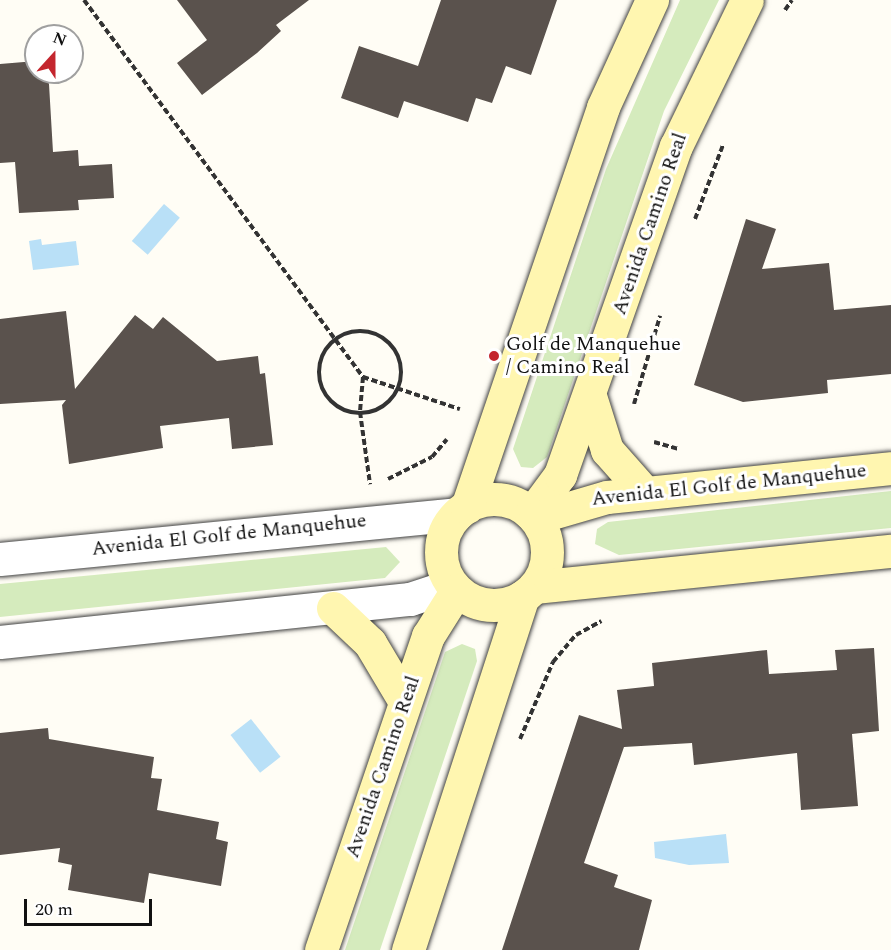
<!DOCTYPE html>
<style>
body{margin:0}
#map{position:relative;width:891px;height:950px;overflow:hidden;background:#fffdf5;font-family:Spectral,serif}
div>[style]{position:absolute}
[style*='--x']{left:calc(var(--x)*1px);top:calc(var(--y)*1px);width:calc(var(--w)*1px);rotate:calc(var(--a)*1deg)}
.green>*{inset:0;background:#d5ebbd}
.water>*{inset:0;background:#b9e0f7;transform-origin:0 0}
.building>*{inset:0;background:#5a524d}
.path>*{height:4px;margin-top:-2px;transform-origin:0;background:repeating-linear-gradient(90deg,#333 0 6px,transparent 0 9px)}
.path>.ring{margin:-2px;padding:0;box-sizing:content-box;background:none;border:4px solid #333;border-radius:50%}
.roads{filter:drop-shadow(0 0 2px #444) drop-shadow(0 0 2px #444)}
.street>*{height:33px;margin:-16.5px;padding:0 16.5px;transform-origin:16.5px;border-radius:16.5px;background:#fff}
.secondary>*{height:33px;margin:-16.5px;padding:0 16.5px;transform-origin:16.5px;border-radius:16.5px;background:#fff6b0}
.secondary>.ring{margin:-16.5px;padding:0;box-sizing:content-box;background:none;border:33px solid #fff6b0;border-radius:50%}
.dots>*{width:16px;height:16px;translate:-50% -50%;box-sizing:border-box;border:3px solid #fff;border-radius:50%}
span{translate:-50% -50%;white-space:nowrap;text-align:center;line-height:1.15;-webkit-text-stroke:6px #fff;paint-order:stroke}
.street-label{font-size:20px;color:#111}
.poi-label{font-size:20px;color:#111}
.left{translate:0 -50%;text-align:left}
.north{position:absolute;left:24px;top:24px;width:60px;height:60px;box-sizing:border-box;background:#fff;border:2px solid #a0a0a0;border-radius:50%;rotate:21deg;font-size:16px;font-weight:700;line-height:24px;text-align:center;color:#111}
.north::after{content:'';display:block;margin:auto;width:21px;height:27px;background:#c4262e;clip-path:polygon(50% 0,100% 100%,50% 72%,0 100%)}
.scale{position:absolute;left:24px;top:899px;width:128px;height:27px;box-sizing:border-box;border:3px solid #111;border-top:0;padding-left:8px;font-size:18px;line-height:21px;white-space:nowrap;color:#111;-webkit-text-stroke:4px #fff;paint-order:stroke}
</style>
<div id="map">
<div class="green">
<i style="clip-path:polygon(680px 0,719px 0,664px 111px,547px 457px,533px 468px,521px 467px,513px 449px,606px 169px)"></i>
<i style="clip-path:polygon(891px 491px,891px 528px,619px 555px,595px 544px,597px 529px,608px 522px)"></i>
<i style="clip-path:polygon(386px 547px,400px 562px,385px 578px,0 617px,0 584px)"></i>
<i style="clip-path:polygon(462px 644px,475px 649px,477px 661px,380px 950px,345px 950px,445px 652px)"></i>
</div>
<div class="water">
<i style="left:164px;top:204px;width:21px;height:49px;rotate:41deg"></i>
<i style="clip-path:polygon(41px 239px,42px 245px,76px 241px,79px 265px,33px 270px,29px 241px)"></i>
<i style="left:251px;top:719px;width:48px;height:26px;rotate:52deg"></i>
<i style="clip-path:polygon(726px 834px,729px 863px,689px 865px,655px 858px,654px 842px)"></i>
</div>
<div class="building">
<i style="clip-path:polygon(177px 0,309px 0,276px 25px,281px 31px,257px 53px,202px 95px,177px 63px,207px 40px)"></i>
<i style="clip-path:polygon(441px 0,557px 0,531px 75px,506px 66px,492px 103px,476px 98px,468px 122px,404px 101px,398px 118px,341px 98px,359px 46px,418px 66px)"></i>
<i style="clip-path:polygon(36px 61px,36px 72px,44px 72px,49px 84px,53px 152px,78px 150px,79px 166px,112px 164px,114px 198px,78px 200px,79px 210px,19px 213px,15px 162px,0 163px,0 64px)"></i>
<i style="clip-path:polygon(746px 219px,776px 229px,762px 269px,829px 263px,834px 310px,891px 305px,891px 374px,827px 380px,828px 393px,743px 402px,694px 385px)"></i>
<i style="clip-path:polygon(66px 311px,75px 389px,135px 315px,153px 329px,163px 317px,217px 361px,258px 356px,260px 374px,265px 373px,273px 445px,232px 449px,229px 418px,160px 426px,163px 448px,69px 464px,62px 405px,66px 400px,0 404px,0 319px)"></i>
<i style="clip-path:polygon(874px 648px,879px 731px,852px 734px,858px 806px,801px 810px,797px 753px,694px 765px,692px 743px,624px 747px,584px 863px,618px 875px,614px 887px,652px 900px,639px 950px,502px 950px,579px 715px,622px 729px,617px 690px,654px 686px,652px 663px,767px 650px,769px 674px,837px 670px,835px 650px)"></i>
<i style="clip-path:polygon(48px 728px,49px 739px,154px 757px,151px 778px,162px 779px,157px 810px,219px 822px,216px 839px,228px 842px,221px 886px,149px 873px,144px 903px,68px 890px,72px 865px,58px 862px,60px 848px,0 855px,0 733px)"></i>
</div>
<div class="path">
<i style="--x:84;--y:0;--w:469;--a:53.5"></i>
<i style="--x:363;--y:377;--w:102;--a:18.3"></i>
<i style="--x:785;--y:10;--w:12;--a:-55"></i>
<i style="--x:695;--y:219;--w:79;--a:-69.3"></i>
<i class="ring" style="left:319px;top:331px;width:78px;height:78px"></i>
<i style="--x:363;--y:377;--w:35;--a:95"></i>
<i style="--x:360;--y:412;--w:73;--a:82.1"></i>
<i style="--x:634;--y:404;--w:92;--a:-73.5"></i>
<i style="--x:654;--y:442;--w:26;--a:16"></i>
<i style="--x:388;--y:479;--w:49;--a:-26.6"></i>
<i style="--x:432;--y:457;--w:23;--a:-50"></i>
<i style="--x:520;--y:739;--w:84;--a:-66.8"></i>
<i style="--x:553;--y:662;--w:35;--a:-50"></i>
<i style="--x:576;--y:635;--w:29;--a:-29"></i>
</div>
<div class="roads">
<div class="street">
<i style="--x:0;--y:559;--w:459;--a:-5.6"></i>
<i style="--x:0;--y:642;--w:412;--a:-6"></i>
<i style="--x:410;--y:599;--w:44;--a:-18.4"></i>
</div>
<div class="secondary">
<i style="--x:590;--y:396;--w:57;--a:72.5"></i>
<i style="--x:607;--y:450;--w:57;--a:48.5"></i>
<i class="ring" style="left:441px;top:499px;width:73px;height:73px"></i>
<i style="--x:467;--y:507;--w:422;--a:-71.2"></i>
<i style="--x:603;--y:107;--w:118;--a:-65.4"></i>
<i style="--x:531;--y:514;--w:49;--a:-53.4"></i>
<i style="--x:560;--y:475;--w:349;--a:-70.6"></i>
<i style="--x:676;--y:146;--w:162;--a:-64.1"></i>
<i style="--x:535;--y:518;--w:75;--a:-16.3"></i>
<i style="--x:607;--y:497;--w:285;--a:-5.8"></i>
<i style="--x:534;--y:587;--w:359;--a:-5.8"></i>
<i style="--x:333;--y:608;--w:51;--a:43.4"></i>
<i style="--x:370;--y:643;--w:66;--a:59.2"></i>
<i style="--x:321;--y:950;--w:332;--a:-71.2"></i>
<i style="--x:428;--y:636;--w:54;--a:-57.8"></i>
<i style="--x:408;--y:950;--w:372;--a:-72"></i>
</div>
</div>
<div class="dots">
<i style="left:494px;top:356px;background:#c4262e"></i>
</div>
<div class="street-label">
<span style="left:650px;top:224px;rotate:-71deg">Avenida Camino Real</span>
<span style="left:729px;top:485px;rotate:-6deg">Avenida El Golf de Manquehue</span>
<span style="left:229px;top:535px;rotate:-6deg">Avenida El Golf de Manquehue</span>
<span style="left:383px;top:767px;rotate:-71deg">Avenida Camino Real</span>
</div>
<div class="poi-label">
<span class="left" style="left:506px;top:356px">Golf de Manquehue<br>/ Camino Real</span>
</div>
<div class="north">N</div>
<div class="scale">20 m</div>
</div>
